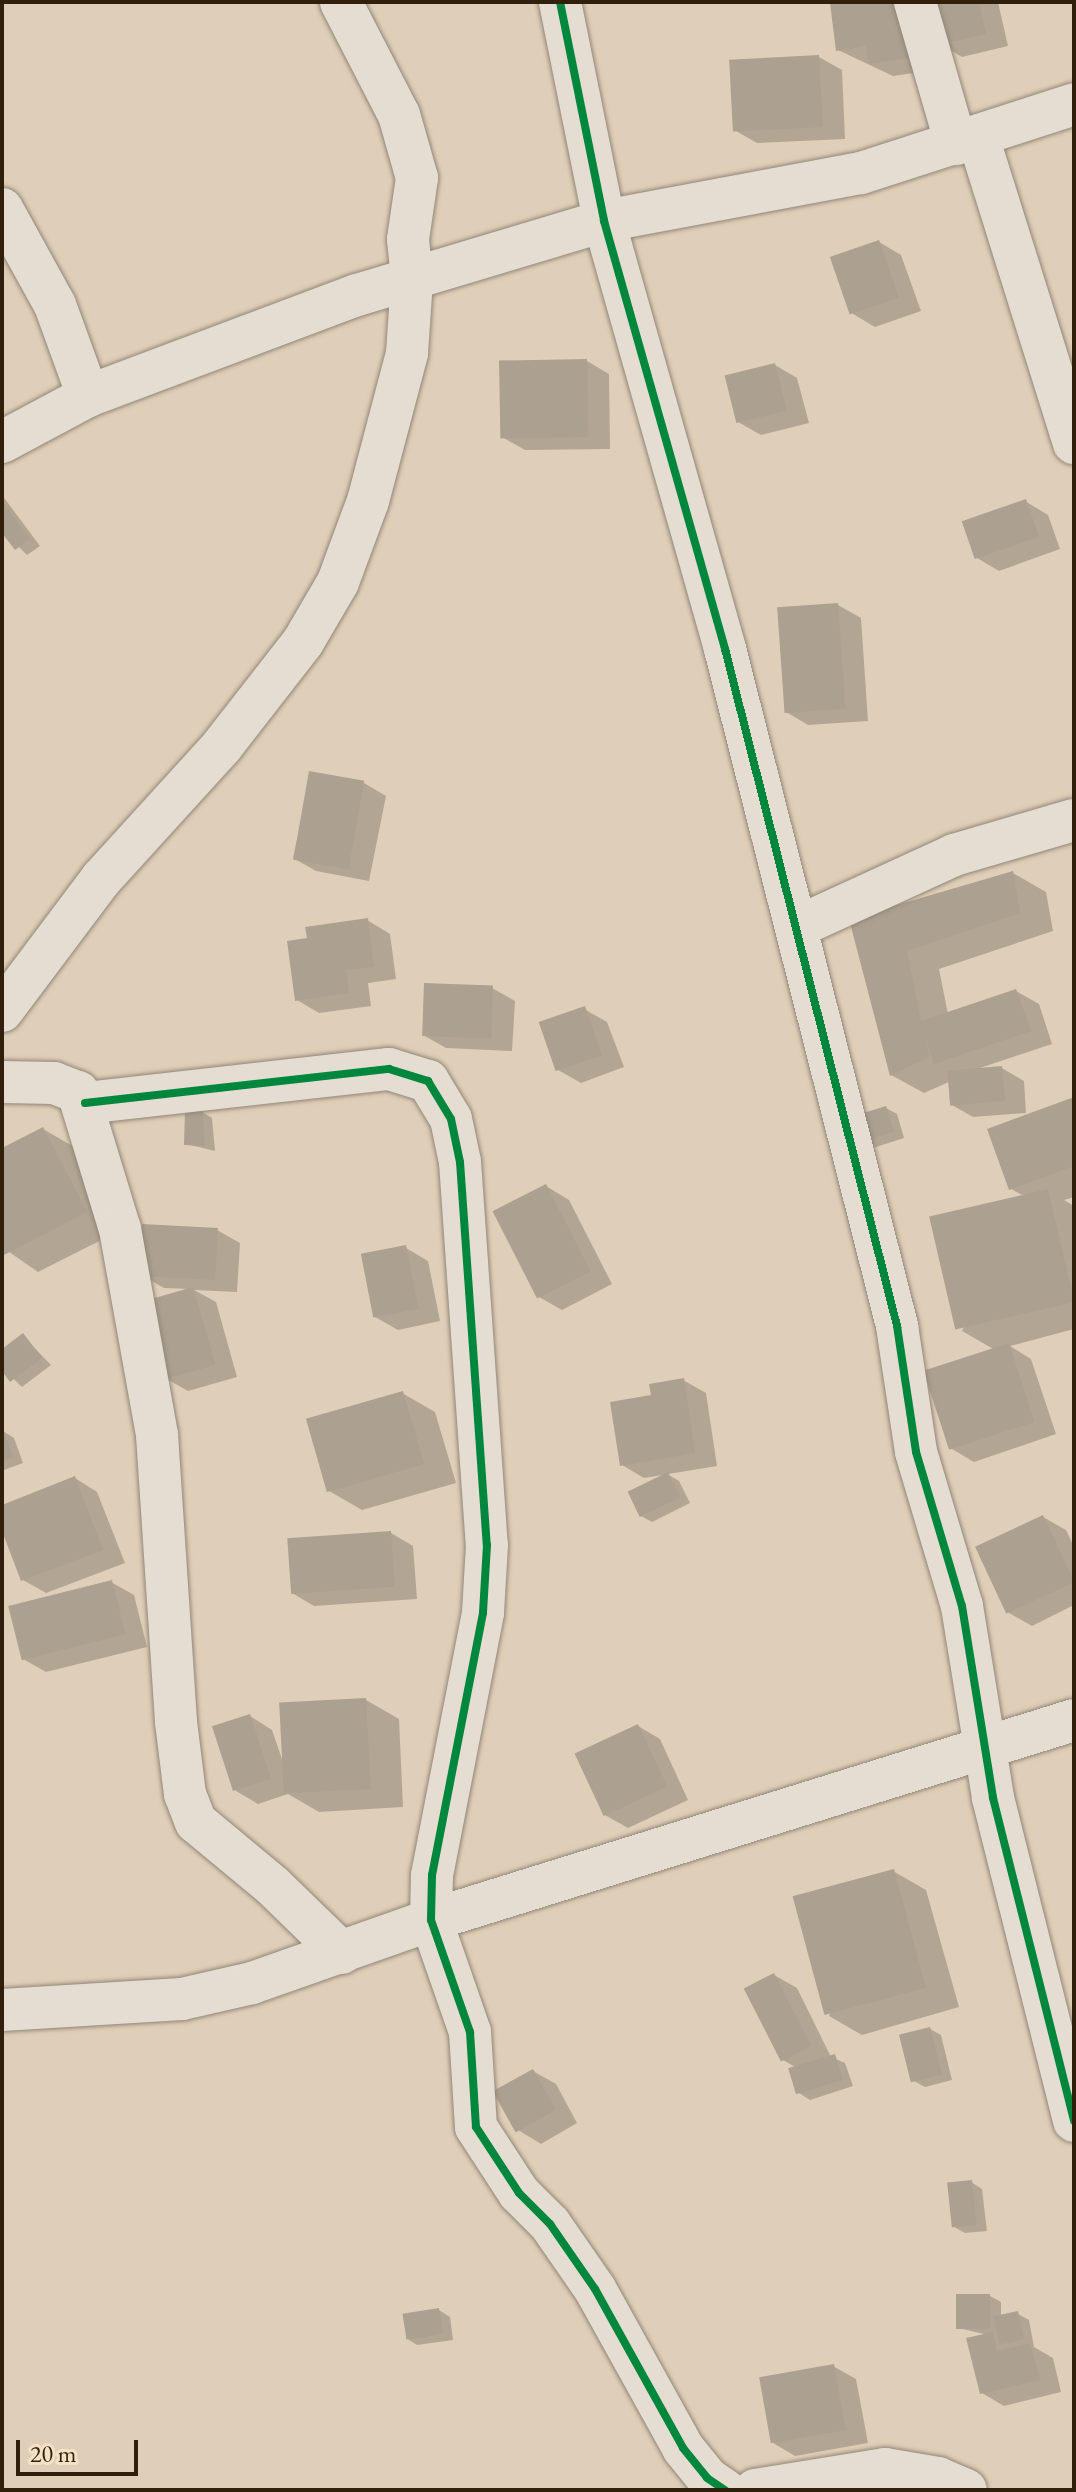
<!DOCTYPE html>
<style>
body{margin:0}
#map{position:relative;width:1076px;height:2492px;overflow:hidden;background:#e0cfb8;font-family:"EB Garamond",serif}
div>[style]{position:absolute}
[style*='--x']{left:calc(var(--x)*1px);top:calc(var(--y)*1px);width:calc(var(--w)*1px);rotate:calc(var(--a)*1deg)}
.shadow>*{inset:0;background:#0003}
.building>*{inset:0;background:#aca090;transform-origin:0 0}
.roads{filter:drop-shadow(0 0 2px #918677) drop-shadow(0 0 2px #918677)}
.street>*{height:42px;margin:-21px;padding:0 21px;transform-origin:21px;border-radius:21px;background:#e5ddd1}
.cycleway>*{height:8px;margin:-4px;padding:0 4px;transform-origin:4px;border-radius:4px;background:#00873e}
span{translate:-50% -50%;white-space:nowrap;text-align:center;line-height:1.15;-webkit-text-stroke:7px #f5e1c6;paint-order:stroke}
.frame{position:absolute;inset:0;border:4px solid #2f1f0b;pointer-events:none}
.scale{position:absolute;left:16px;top:2440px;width:122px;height:36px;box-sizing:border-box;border:4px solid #2f1f0b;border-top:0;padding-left:10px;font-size:24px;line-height:28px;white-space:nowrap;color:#2f1f0b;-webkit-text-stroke:6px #f5e1c6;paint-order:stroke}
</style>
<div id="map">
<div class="shadow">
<i style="clip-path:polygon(848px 2px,934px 70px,893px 76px,838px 50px)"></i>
<i style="clip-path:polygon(930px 2px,998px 2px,1008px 46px,962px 57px,940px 44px)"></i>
<i style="clip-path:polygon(819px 57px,842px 70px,845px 139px,757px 143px,734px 130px)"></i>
<i style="clip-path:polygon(879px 242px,901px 255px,921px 311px,875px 327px,853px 314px)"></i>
<i style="clip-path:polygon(587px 361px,609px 374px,610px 449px,525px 450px,502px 437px)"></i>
<i style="clip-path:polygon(775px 365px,797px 378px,809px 423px,761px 435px,738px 422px)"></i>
<i style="clip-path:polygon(2px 495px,40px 546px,27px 555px,2px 530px)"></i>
<i style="clip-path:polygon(1025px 501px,1048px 515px,1060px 549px,999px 571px,977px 558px)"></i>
<i style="clip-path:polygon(838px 605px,861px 618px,868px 721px,808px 725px,786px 712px)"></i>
<i style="clip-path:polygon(311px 773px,364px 783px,386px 796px,369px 881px,316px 871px,293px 858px)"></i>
<i style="clip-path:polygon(1013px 873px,1046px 892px,1053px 931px,939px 969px,948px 1014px,1016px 991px,1039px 1004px,1052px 1044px,980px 1068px,1002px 1068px,1024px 1081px,1026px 1113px,973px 1117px,950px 1104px,949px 1082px,924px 1093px,891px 1075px,851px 920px)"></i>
<i style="clip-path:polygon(367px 920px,390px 934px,396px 979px,368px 983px,371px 1006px,319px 1013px,297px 1000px,309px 940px)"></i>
<i style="clip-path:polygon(492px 988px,515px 1001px,512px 1051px,446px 1048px,423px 1035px)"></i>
<i style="clip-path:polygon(584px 1009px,607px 1022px,624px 1067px,581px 1083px,558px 1070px)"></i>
<i style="clip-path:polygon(1074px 1100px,1074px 1197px,1064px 1200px,1074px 1206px,1074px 1329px,1010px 1346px,1031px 1359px,1056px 1434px,974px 1462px,952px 1449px,995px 1350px,962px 1331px,1026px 1197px,1011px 1189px)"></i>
<i style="clip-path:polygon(886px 1108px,897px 1114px,904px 1138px,876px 1147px,865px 1141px)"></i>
<i style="clip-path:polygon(201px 1111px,212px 1118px,215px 1151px,186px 1144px)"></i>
<i style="clip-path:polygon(43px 1129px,76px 1148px,119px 1231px,38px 1272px,2px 1247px,2px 1150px)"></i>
<i style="clip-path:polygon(546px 1186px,569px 1200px,612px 1284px,562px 1310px,539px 1297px)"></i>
<i style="clip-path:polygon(217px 1230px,240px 1243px,237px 1292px,194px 1290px,216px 1302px,237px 1377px,188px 1391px,165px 1378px,189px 1289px,164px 1288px,141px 1275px)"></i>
<i style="clip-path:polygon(406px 1248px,428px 1261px,440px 1321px,398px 1330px,375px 1317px)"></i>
<i style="clip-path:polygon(23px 1336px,51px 1365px,22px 1387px,2px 1368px,2px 1351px)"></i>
<i style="clip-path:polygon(683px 1380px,706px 1393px,717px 1466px,644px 1478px,622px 1465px)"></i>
<i style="clip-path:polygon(402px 1393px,435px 1412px,456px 1483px,362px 1510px,329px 1491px)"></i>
<i style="clip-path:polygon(3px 1431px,14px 1438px,23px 1463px,4px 1470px)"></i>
<i style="clip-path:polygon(667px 1474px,679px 1481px,690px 1503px,652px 1522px,641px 1516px,630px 1494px)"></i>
<i style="clip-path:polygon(75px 1478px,97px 1492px,125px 1563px,46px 1593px,23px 1580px,2px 1525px,2px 1507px)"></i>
<i style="clip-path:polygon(1043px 1517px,1066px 1530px,1074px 1547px,1074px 1605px,1032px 1626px,1009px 1613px)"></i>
<i style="clip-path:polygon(391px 1533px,413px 1546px,417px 1599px,314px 1606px,292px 1593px)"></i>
<i style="clip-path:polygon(111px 1582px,134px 1595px,147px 1647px,46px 1672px,23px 1659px)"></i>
<i style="clip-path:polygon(366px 1700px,399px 1719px,403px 1807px,319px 1812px,288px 1794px,258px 1804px,236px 1791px,250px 1716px,272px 1730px,283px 1762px)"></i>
<i style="clip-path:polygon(638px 1726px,660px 1739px,688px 1800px,628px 1828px,605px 1815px)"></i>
<i style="clip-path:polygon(893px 1871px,926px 1890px,959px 2007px,862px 2035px,829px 2016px)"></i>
<i style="clip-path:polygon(774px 1975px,797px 1988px,831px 2057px,845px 2063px,853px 2086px,810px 2100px,799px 2093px,797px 2068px,783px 2060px)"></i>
<i style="clip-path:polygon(930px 2029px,941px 2035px,952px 2080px,925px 2087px,914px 2081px)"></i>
<i style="clip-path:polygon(533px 2071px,556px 2084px,577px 2123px,541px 2144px,518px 2130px)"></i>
<i style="clip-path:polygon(971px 2182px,982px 2189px,987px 2231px,965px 2233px,954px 2227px)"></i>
<i style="clip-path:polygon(990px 2296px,1001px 2302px,1001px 2317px,1018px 2314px,1029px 2320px,1034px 2347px,1053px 2358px,1061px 2392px,1004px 2406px,982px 2393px,984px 2334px,958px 2328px)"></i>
<i style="clip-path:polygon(439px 2310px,450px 2317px,453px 2340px,417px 2345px,406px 2338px)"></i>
<i style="clip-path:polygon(833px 2366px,856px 2379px,868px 2443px,795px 2456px,773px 2443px)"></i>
</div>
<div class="building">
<i style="clip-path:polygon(835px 2px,904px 2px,913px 57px,869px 64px,866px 46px,836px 51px,830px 3px)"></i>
<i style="clip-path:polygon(928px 2px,979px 2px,986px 34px,938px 45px)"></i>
<i style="left:819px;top:55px;width:72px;height:90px;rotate:87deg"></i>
<i style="left:879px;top:240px;width:61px;height:52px;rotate:71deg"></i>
<i style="left:587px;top:359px;width:78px;height:88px;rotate:89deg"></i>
<i style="left:775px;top:363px;width:49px;height:52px;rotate:76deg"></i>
<i style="left:1026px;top:499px;width:40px;height:68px;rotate:71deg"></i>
<i style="clip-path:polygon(2px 501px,30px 539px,15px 550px,2px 533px)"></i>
<i style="left:838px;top:603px;width:106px;height:61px;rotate:86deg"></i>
<i style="left:309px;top:771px;width:56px;height:90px;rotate:10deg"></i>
<i style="clip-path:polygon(1013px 871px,1020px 913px,907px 951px,921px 1021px,1016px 989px,1031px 1031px,934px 1064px,925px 1036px,929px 1057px,890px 1076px,849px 919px)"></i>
<i style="clip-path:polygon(368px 918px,374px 967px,346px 970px,349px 993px,295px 1001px,287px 941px,307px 938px,305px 927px)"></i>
<i style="left:424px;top:983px;width:69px;height:53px;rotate:2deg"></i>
<i style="left:585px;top:1006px;width:52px;height:49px;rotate:71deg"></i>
<i style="left:1002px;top:1066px;width:35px;height:55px;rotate:85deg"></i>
<i style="clip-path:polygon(1074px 1097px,1074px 1166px,1009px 1190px,987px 1129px)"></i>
<i style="left:886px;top:1106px;width:27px;height:33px;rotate:73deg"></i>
<i style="clip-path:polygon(202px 1109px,205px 1146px,184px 1145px,185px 1110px)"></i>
<i style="clip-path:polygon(43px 1127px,87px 1212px,4px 1255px,2px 1148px)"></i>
<i style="left:546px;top:1184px;width:98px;height:60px;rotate:63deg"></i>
<i style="left:1048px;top:1189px;width:116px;height:122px;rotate:77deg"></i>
<i style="left:142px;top:1224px;width:76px;height:52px;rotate:3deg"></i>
<i style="left:406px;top:1245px;width:65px;height:46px;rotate:79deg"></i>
<i style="left:193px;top:1287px;width:81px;height:54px;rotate:74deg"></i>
<i style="clip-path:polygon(23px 1333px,42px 1358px,10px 1382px,2px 1371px,2px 1349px)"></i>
<i style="left:1009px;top:1343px;width:83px;height:90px;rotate:72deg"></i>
<i style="clip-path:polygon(684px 1378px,695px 1453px,620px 1466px,610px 1402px,651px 1395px,649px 1384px)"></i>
<i style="left:403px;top:1391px;width:76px;height:101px;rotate:74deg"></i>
<i style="clip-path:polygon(2px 1427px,13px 1457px,2px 1461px)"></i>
<i style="left:668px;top:1472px;width:28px;height:45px;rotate:64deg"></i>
<i style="clip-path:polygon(75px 1476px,103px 1550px,21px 1581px,2px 1531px,2px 1505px)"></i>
<i style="left:1043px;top:1515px;width:74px;height:75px;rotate:65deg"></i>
<i style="left:391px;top:1531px;width:56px;height:104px;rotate:86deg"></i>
<i style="left:112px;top:1580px;width:56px;height:107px;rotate:76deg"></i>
<i style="left:366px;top:1698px;width:91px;height:87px;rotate:87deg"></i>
<i style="left:250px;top:1714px;width:68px;height:40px;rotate:72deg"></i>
<i style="left:638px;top:1724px;width:69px;height:70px;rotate:65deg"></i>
<i style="left:894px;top:1869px;width:123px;height:105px;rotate:75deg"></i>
<i style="left:774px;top:1973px;width:82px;height:34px;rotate:63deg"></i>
<i style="left:930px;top:2027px;width:49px;height:32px;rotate:76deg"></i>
<i style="left:835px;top:2054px;width:27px;height:49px;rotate:73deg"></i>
<i style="left:533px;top:2069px;width:47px;height:46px;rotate:61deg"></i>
<i style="left:972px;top:2180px;width:45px;height:25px;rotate:84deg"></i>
<i style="left:956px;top:2294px;width:34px;height:35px"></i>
<i style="left:439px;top:2308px;width:26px;height:37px;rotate:81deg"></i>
<i style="left:1018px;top:2311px;width:29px;height:25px;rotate:78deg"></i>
<i style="clip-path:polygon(993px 2332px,997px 2351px,1030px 2343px,1040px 2380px,980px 2394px,966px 2338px)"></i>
<i style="left:834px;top:2364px;width:67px;height:76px;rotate:80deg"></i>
</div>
<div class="roads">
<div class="street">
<i style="--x:560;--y:2;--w:223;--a:78.6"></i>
<i style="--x:604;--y:221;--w:445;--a:74.2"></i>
<i style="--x:725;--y:649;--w:699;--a:75.74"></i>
<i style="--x:897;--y:1326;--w:127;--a:81.4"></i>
<i style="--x:916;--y:1452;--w:161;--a:73.4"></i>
<i style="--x:962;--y:1606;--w:194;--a:80.8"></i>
<i style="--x:993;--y:1798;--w:333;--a:75.9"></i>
<i style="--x:915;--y:2;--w:148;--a:73.9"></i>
<i style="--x:978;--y:137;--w:321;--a:72.6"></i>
<i style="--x:2;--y:209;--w:110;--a:61.1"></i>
<i style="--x:55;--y:305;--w:97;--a:70.1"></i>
<i style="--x:2;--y:442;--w:98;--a:-28.1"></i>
<i style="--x:88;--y:396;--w:287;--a:-20.6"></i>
<i style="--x:357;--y:295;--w:258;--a:-16.7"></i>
<i style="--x:604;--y:221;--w:261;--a:-10.6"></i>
<i style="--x:861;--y:173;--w:224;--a:-17.9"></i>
<i style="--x:797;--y:927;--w:173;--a:-24.6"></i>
<i style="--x:954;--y:855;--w:125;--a:-16.3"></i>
<i style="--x:2;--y:1011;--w:166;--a:-53.1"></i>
<i style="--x:102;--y:878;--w:178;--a:-47.7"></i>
<i style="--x:222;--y:746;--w:132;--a:-52.1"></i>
<i style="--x:303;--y:642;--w:69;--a:-59.7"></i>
<i style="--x:338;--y:582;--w:86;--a:-69.7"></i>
<i style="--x:368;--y:501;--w:153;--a:-75.2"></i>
<i style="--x:407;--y:353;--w:73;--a:-86.1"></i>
<i style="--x:412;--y:280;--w:41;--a:-95.6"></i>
<i style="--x:408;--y:239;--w:62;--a:-81.6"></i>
<i style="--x:417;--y:178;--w:66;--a:-105.9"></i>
<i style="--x:399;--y:115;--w:127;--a:-117.2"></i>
<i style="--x:2;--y:1082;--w:52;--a:1.1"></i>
<i style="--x:54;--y:1083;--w:26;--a:21"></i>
<i style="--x:78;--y:1092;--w:143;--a:73"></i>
<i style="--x:120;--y:1229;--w:209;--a:79.8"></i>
<i style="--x:157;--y:1435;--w:288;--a:86.2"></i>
<i style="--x:176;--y:1722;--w:73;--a:82.9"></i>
<i style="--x:185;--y:1794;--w:30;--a:69"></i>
<i style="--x:196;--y:1822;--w:100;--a:39.7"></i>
<i style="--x:273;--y:1886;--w:96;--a:44.2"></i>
<i style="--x:85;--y:1103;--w:306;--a:-6.4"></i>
<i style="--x:389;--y:1069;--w:41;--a:17.1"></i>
<i style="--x:428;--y:1081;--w:44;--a:58.8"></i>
<i style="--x:451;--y:1119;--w:44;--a:78.2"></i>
<i style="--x:460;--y:1162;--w:384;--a:86"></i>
<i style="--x:487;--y:1545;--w:68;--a:93.4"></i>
<i style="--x:483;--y:1613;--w:267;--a:101"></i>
<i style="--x:432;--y:1875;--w:45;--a:91.3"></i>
<i style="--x:431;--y:1920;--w:119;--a:70.8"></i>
<i style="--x:470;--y:2032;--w:95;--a:86.4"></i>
<i style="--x:476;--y:2127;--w:79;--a:56.9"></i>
<i style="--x:519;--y:2193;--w:44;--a:45"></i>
<i style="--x:550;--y:2224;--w:79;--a:55.3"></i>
<i style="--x:595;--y:2289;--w:182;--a:61"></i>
<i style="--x:683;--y:2448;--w:38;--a:51"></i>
<i style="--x:707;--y:2478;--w:22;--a:34"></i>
<i style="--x:2;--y:2010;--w:180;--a:-3.5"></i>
<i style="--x:182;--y:1999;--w:72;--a:-12.9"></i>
<i style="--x:252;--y:1983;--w:190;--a:-19.4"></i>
<i style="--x:431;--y:1920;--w:673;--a:-17.28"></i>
<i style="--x:755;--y:2490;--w:132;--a:-9.2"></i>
<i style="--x:885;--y:2469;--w:54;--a:9.6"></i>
<i style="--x:938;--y:2478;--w:30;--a:23"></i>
</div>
</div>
<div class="cycleway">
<i style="--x:560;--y:2;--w:223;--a:78.6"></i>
<i style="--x:604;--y:221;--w:445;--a:74.2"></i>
<i style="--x:725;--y:649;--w:699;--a:75.74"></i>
<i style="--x:897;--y:1326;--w:127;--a:81.4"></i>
<i style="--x:916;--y:1452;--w:161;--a:73.4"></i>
<i style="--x:962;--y:1606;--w:194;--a:80.8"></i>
<i style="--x:993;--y:1798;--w:333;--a:75.9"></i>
<i style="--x:85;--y:1103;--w:306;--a:-6.4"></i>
<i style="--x:389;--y:1069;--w:41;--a:17.1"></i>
<i style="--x:428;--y:1081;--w:44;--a:58.8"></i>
<i style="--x:451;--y:1119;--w:44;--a:78.2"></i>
<i style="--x:460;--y:1162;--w:384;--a:86"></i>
<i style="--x:487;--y:1545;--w:68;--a:93.4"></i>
<i style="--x:483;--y:1613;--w:267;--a:101"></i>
<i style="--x:432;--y:1875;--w:45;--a:91.3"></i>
<i style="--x:431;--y:1920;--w:119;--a:70.8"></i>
<i style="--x:470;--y:2032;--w:95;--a:86.4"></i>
<i style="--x:476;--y:2127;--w:79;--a:56.9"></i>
<i style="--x:519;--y:2193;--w:44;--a:45"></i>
<i style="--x:550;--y:2224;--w:79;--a:55.3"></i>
<i style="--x:595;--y:2289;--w:182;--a:61"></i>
<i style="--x:683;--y:2448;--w:38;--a:51"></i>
<i style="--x:707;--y:2478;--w:22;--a:34"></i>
</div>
<div class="frame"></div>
<div class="scale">20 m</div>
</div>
